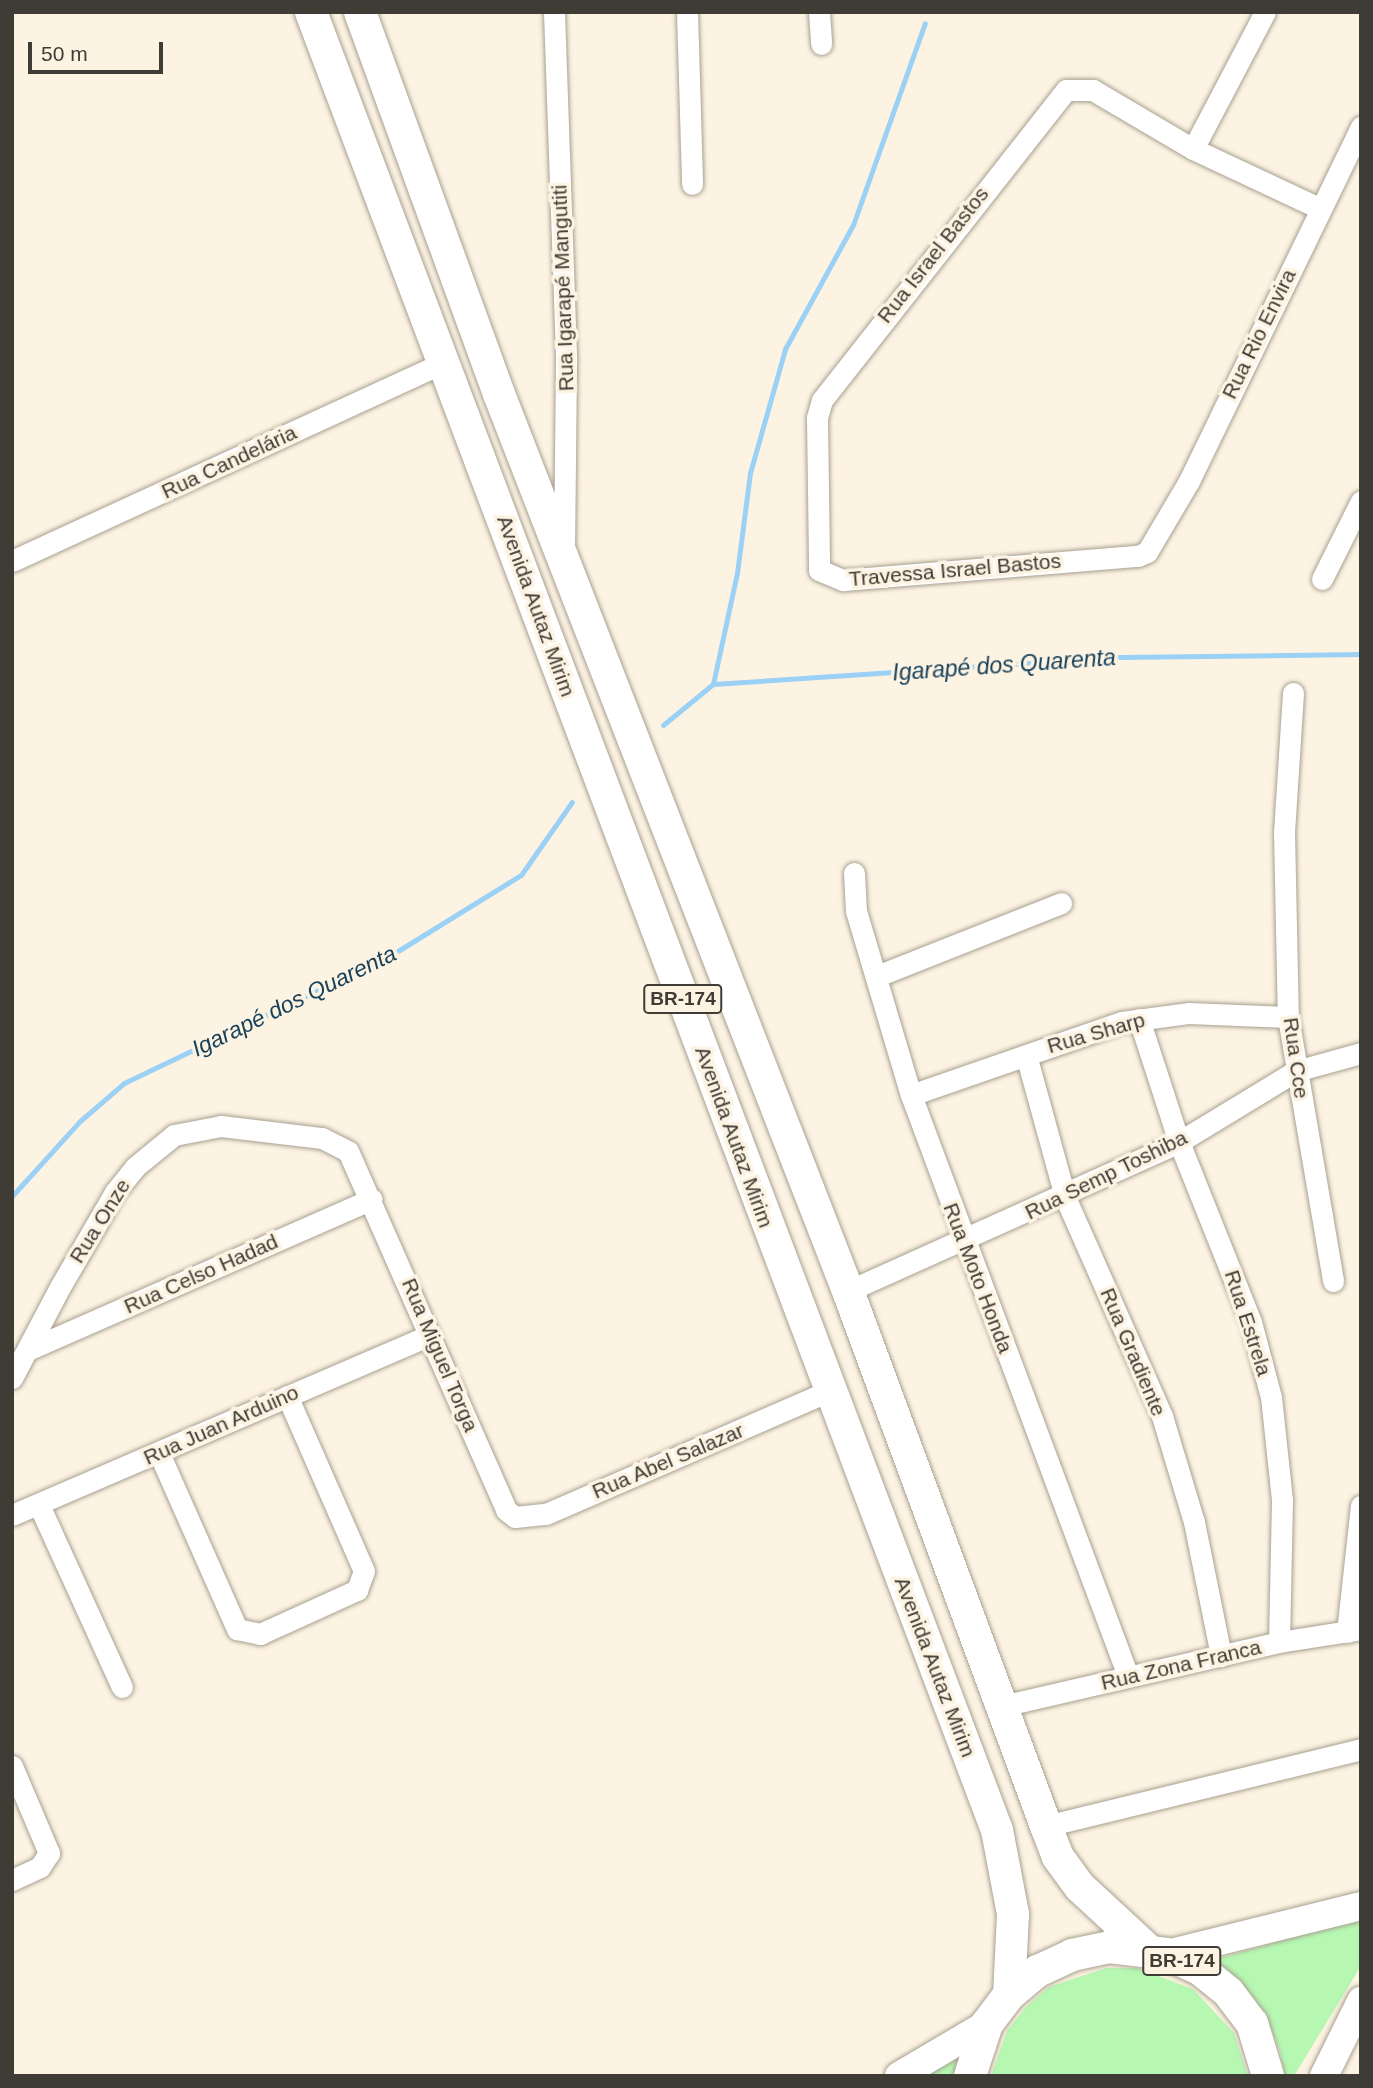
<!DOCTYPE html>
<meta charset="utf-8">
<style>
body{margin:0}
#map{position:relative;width:1373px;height:2088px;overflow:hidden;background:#fdf3e3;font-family:Arial,sans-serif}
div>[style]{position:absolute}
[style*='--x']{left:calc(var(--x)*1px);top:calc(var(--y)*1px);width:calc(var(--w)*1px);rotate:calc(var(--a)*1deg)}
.green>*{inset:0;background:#b6f7b2}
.stream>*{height:5px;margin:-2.5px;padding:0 2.5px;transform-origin:2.5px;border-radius:2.5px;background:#9cd1f6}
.roads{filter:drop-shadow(0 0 2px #a8a090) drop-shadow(0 0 2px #a8a090)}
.minor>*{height:21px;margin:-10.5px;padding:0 10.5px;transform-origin:10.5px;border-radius:10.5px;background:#fff}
.secondary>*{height:28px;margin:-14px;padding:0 14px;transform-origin:14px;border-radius:14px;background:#fff}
.primary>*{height:32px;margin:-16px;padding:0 16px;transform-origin:16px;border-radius:16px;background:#fff}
span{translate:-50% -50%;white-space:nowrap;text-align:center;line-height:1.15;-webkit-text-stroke:7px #fdf3e3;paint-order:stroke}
.shield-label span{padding:2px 5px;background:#fdf3e3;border:2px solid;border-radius:5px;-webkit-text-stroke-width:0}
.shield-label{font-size:19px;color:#3f3b35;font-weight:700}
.street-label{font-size:21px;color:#3f3b35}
.water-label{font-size:23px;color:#18415a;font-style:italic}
.frame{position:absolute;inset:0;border:14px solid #3f3b35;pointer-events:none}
.scale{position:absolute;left:28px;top:42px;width:135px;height:32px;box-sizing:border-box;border:4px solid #3f3b35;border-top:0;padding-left:9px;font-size:21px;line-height:24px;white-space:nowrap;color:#3f3b35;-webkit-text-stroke:5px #fdf3e3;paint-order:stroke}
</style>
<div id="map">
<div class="green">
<i style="clip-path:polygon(1361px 1918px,1361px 1966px,1294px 2076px,1284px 2076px,1280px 2051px,1265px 2016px,1213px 1960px)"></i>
<i style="clip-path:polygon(1106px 1968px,1137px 1968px,1193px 1989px,1234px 2033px,1248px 2076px,991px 2076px,1007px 2031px,1026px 2007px,1049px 1987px)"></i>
<i style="clip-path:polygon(958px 2057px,955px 2076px,927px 2076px)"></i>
</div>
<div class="stream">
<i style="--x:713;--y:684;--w:114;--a:-77.8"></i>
<i style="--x:737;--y:573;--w:101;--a:-82.6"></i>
<i style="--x:750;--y:473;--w:129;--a:-74.2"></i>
<i style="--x:785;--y:349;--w:141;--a:-61.3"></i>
<i style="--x:853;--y:225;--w:214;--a:-70.4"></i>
<i style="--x:663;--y:725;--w:65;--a:-39.4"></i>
<i style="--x:713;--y:684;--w:408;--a:-3.8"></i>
<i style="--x:1120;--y:657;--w:241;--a:-0.7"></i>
<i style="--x:12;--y:1196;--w:101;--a:-47.8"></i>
<i style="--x:80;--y:1121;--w:58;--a:-40.8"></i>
<i style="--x:124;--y:1083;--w:298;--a:-25.6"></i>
<i style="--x:393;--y:954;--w:150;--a:-31.7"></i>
<i style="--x:521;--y:875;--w:89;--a:-55.1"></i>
</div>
<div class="roads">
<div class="minor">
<i style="--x:554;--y:12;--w:351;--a:88"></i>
<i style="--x:566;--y:363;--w:182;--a:90.6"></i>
<i style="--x:687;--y:12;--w:172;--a:88.3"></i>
<i style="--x:819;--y:12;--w:32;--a:86"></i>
<i style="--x:1193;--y:149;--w:155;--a:-62.3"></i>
<i style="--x:1319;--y:208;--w:139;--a:-154.9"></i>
<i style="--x:1193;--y:149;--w:116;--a:-149.5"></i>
<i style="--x:1093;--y:90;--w:27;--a:180"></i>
<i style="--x:1066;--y:90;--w:395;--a:128.2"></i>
<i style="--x:822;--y:400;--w:19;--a:106"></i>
<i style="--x:817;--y:418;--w:152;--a:89.2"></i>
<i style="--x:819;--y:570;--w:26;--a:23"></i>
<i style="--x:843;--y:580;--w:296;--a:-4.7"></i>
<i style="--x:1138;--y:556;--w:10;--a:-24"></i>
<i style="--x:1147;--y:552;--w:82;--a:-59.4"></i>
<i style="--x:1189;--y:481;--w:394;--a:-64.1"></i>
<i style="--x:12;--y:561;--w:477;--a:-24.7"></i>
<i style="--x:1322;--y:579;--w:87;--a:-63.4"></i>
<i style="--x:1293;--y:693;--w:139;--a:93.7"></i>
<i style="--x:1284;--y:832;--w:185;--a:88.8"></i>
<i style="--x:1288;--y:1017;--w:268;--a:80.3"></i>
<i style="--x:854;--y:873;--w:38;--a:87"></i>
<i style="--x:856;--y:911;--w:192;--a:73.4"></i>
<i style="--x:911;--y:1095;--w:620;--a:69.52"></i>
<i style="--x:877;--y:976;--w:198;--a:-21.6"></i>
<i style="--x:1139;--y:1019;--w:129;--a:72"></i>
<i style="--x:1179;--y:1142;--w:194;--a:68.2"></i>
<i style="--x:1251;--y:1322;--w:78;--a:75.1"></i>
<i style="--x:1271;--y:1397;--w:104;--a:83.9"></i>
<i style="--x:1282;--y:1500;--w:142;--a:91.2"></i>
<i style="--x:1026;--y:1055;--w:147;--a:74.6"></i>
<i style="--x:1065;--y:1197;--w:240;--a:66.1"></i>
<i style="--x:1162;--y:1416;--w:111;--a:73.2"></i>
<i style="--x:1194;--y:1522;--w:137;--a:78.6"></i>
<i style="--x:911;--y:1095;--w:223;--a:-19.1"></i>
<i style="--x:1122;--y:1022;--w:68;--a:-7.7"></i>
<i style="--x:1189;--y:1013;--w:99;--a:2.3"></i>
<i style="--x:848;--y:1291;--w:363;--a:-24.2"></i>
<i style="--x:1179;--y:1142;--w:137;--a:-31.3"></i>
<i style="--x:1296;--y:1071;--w:67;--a:-15.5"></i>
<i style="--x:30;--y:1349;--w:373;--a:-23.7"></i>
<i style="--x:12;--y:1378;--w:103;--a:-62.2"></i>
<i style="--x:60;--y:1287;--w:110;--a:-59.9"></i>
<i style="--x:115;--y:1192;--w:32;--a:-51"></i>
<i style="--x:135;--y:1167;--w:50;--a:-39.4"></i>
<i style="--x:174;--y:1135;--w:48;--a:-10.8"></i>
<i style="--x:221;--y:1126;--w:102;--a:6.8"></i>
<i style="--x:322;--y:1138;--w:29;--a:27"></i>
<i style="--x:348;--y:1151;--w:392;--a:66.2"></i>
<i style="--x:506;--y:1510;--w:11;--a:38"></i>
<i style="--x:515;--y:1517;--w:31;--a:-6"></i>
<i style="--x:546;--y:1514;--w:309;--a:-23.5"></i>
<i style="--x:159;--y:1453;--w:193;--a:66.1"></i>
<i style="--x:237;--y:1629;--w:24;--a:12"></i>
<i style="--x:260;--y:1634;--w:107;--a:-24.4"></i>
<i style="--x:357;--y:1590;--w:20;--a:-70"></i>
<i style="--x:364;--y:1571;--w:191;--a:-113.7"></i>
<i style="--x:39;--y:1505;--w:200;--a:65.5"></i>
<i style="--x:12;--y:1515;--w:455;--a:-23.3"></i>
<i style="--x:1347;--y:1632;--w:127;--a:-83.7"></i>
<i style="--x:1002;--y:1706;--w:284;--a:-13"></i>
<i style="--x:1279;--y:1642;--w:83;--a:-9"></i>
<i style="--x:12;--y:1766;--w:95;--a:67"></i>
<i style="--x:49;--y:1853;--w:17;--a:123"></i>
<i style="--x:40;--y:1867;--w:31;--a:155"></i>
<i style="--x:1046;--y:1826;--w:324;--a:-13.7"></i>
</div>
<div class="secondary">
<i style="--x:1167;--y:1954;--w:200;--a:-13.9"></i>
<i style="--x:899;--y:2076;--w:102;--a:-30.6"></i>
<i style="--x:1324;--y:2076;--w:84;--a:-63.7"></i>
</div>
<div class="primary">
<i style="--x:311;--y:12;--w:1943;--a:69.33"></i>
<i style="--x:997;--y:1830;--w:86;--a:79.2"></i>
<i style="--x:1013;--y:1914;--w:81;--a:92.8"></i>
<i style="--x:360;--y:12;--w:407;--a:70"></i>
<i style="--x:499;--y:394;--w:963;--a:68.74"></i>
<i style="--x:848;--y:1291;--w:570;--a:69.69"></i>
<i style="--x:1046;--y:1826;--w:33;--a:69"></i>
<i style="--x:1058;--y:1857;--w:37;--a:54"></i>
<i style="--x:1080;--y:1887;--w:91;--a:42.8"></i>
<i style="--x:970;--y:2076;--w:55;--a:-71.9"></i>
<i style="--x:987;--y:2024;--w:36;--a:-53"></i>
<i style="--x:1009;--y:1995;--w:38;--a:-40"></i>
<i style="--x:1038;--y:1971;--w:38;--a:-25"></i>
<i style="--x:1072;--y:1955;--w:38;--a:-12"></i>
<i style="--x:1109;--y:1947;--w:58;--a:6.9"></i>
<i style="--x:1167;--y:1954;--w:38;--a:25"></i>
<i style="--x:1201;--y:1970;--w:36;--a:39"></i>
<i style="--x:1229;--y:1993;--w:38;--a:53"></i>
<i style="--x:1252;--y:2023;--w:55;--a:73.2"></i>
</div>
</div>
<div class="shield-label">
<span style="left:683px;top:999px">BR-174</span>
<span style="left:1182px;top:1961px">BR-174</span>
</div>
<div class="street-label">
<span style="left:933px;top:255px;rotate:-52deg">Rua Israel Bastos</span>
<span style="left:563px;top:288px;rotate:-92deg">Rua Igarapé Mangutiti</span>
<span style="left:1259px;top:334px;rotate:-64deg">Rua Rio Envira</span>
<span style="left:229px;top:462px;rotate:-25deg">Rua Candelária</span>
<span style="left:955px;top:570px;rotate:-5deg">Travessa Israel Bastos</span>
<span style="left:536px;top:606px;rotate:70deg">Avenida Autaz Mirim</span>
<span style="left:1096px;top:1033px;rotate:-16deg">Rua Sharp</span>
<span style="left:1296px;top:1058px;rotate:82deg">Rua Cce</span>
<span style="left:734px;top:1137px;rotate:70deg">Avenida Autaz Mirim</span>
<span style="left:1106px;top:1175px;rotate:-26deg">Rua Semp Toshiba</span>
<span style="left:100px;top:1221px;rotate:-58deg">Rua Onze</span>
<span style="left:201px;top:1274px;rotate:-24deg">Rua Celso Hadad</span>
<span style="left:978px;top:1278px;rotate:69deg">Rua Moto Honda</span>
<span style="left:1248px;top:1323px;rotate:72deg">Rua Estrela</span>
<span style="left:1133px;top:1352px;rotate:67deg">Rua Gradiente</span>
<span style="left:440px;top:1355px;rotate:67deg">Rua Miguel Torga</span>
<span style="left:221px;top:1425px;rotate:-24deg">Rua Juan Arduino</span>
<span style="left:668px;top:1461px;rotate:-23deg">Rua Abel Salazar</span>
<span style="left:1181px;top:1665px;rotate:-13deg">Rua Zona Franca</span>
<span style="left:935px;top:1667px;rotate:69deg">Avenida Autaz Mirim</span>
</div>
<div class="water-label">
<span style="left:1004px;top:665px;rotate:-4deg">Igarapé dos Quarenta</span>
<span style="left:294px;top:1001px;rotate:-26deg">Igarapé dos Quarenta</span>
</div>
<div class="frame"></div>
<div class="scale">50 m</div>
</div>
